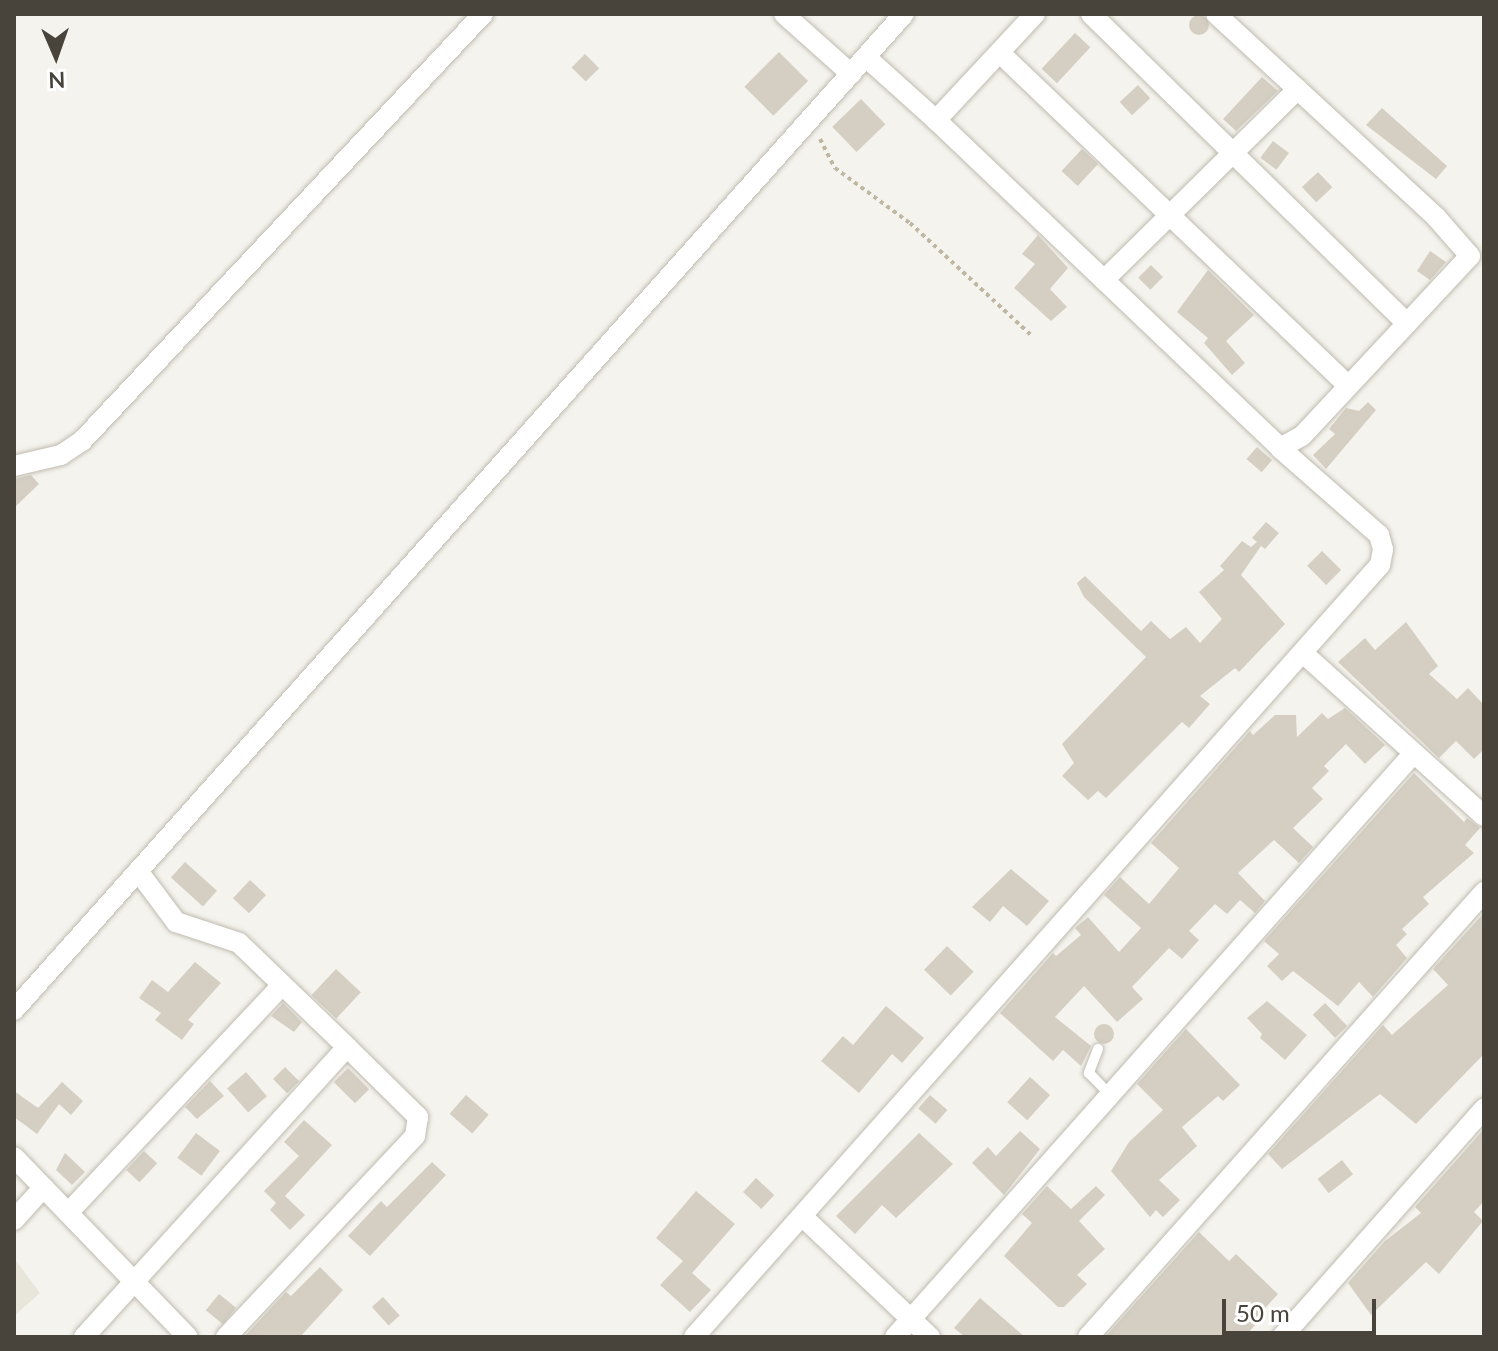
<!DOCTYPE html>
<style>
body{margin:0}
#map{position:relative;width:1498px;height:1351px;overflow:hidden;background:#f5f3ed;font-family:Lato,sans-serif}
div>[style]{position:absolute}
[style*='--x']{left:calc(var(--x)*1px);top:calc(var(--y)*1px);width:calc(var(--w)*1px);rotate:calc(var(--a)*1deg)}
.residential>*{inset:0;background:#e8e5db}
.building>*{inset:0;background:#d5cfc3;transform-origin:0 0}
.round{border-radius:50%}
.path>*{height:4px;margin-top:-2px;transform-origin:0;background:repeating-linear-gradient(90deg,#c0b7a3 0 4px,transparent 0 8px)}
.roads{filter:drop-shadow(0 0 2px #bfbbb0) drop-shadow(0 0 2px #bfbbb0)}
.lane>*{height:10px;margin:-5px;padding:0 5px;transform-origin:5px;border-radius:5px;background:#fff}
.street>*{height:20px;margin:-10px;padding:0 10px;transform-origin:10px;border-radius:10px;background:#fff}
span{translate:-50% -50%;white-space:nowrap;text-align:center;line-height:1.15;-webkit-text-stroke:8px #fff;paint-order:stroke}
.frame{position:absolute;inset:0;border:16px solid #49443b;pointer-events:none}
.north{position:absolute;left:16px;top:16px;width:80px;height:80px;-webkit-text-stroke:6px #fff;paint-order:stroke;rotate:178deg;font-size:22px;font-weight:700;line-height:32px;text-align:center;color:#49443b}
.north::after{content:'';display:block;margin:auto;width:28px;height:36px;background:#49443b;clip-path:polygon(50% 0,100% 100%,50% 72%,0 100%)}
.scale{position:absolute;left:1222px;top:1299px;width:154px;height:36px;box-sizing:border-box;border:4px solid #49443b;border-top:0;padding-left:10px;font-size:24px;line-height:28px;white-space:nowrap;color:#49443b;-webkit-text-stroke:6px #fff;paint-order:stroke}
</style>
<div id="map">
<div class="residential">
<i style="clip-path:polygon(14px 1258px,40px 1293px,14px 1316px)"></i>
</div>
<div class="building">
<i class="round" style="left:1189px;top:15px;width:20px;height:20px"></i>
<i style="left:1075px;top:33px;width:21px;height:49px;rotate:43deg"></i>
<i style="left:779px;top:52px;width:41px;height:49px;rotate:45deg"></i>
<i style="left:585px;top:54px;width:20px;height:19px;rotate:45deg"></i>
<i style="clip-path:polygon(1262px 77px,1278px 91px,1236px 131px,1223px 119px)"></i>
<i style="left:1138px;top:85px;width:18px;height:25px;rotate:47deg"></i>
<i style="left:861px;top:99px;width:35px;height:40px;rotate:46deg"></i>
<i style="clip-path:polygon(1382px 108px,1447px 166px,1436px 179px,1366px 125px)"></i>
<i style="left:1273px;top:141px;width:20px;height:21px;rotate:37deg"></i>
<i style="left:1082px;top:149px;width:22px;height:30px;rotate:43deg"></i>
<i style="left:1318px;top:172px;width:21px;height:22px;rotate:47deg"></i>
<i style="clip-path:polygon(1038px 235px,1068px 268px,1050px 289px,1067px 307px,1051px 321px,1014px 288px,1035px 264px,1022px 254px)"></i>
<i style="clip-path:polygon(1430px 251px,1446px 262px,1430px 280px,1417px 271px)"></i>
<i style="left:1151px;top:265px;width:17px;height:18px;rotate:45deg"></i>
<i style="clip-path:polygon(1208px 270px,1254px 315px,1226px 341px,1245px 363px,1232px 375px,1204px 343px,1208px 338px,1177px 312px)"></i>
<i style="clip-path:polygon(1368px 402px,1376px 410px,1326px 469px,1313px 455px,1335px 434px,1329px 429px,1346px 408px,1359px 411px)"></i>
<i style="left:1257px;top:447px;width:20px;height:16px;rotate:41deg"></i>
<i style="clip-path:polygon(31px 475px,39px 484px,14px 508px,14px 479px)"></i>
<i style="clip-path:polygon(1266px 522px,1279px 533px,1265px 549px,1261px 546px,1241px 575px,1285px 624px,1239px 672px,1235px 668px,1200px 696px,1210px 704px,1189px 728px,1182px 722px,1106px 798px,1098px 791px,1088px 800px,1062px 776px,1074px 763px,1062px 744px,1146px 657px,1084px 597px,1077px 583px,1085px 576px,1141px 631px,1151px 621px,1170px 639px,1186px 627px,1200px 643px,1222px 619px,1199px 592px,1224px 570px,1220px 566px,1242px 541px,1251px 547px,1257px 542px,1252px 538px)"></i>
<i style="left:1322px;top:551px;width:27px;height:21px;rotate:45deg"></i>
<i style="clip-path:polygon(1406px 622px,1438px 666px,1429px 674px,1457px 699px,1468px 688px,1484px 705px,1484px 749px,1474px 759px,1456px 741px,1439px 758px,1338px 662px,1365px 638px,1375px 650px)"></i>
<i style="clip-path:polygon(1345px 708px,1385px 745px,1365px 764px,1346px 744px,1324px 766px,1329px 771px,1312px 788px,1323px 799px,1293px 828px,1313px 847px,1299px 863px,1274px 840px,1238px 873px,1265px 901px,1255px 913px,1240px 900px,1227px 914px,1215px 904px,1189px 931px,1199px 940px,1182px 959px,1169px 948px,1132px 987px,1143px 999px,1117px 1022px,1084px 986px,1055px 1017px,1091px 1046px,1081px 1066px,1063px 1050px,1053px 1061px,1000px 1013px,1053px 953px,1056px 956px,1081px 935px,1075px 928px,1088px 917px,1119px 952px,1141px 928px,1104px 895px,1120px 877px,1149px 904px,1179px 868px,1151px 843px,1250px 731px,1253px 735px,1275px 715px,1296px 715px,1297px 737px,1322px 713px,1328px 719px)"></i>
<i style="clip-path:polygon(1414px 773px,1464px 822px,1467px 818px,1480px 828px,1465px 845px,1474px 853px,1423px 897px,1429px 904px,1402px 929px,1407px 934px,1396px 945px,1407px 958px,1373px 997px,1359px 982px,1338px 1006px,1293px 971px,1282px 981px,1267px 966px,1279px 954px,1264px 941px)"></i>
<i style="left:185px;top:862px;width:43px;height:21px;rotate:42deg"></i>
<i style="clip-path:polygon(1011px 869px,1049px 901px,1027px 926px,1003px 906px,990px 922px,972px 907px)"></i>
<i style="left:250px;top:880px;width:22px;height:25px;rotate:43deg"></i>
<i style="clip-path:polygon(1484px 913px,1484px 1054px,1416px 1124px,1380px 1094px,1282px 1169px,1268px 1154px,1383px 1025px,1392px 1035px,1448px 985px,1433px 969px)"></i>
<i style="left:947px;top:946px;width:37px;height:33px;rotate:44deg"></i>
<i style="clip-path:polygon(195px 962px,221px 983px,188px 1020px,194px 1024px,182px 1040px,155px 1020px,161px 1013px,139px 998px,152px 980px,168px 992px)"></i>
<i style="left:336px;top:969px;width:34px;height:36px;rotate:43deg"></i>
<i style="clip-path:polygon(1267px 1001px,1307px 1035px,1285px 1060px,1260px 1038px,1262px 1034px,1247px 1018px)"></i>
<i style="clip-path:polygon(283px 1003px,302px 1022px,294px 1032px,271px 1016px)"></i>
<i style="left:1325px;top:1003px;width:32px;height:17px;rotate:46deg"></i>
<i style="clip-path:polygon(886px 1006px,924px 1038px,902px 1063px,892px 1054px,859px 1093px,821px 1061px,843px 1036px,853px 1045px)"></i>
<i class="round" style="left:1094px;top:1024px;width:20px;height:20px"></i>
<i style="clip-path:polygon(1186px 1029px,1240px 1085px,1223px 1101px,1218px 1096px,1182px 1127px,1197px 1146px,1159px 1180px,1180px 1200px,1163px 1217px,1156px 1210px,1150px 1217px,1111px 1171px,1129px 1142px,1163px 1110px,1137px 1084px)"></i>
<i style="left:285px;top:1067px;width:20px;height:17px;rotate:45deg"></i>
<i style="left:348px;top:1068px;width:30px;height:20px;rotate:45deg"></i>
<i style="left:246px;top:1072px;width:32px;height:25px;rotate:49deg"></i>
<i style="left:1030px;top:1077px;width:27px;height:34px;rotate:42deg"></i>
<i style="clip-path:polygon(210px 1081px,224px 1096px,197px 1119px,185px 1107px)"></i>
<i style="clip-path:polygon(62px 1082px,83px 1101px,71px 1115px,59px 1104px,37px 1134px,14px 1117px,14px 1091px,38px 1108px)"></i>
<i style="left:466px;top:1095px;width:30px;height:25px;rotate:41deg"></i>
<i style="left:930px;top:1095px;width:23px;height:18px;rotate:41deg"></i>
<i style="clip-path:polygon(304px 1120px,332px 1145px,285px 1196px,305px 1215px,290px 1230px,270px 1210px,276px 1203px,264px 1191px,299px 1156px,284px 1142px)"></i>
<i style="clip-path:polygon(1484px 1129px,1484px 1201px,1474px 1212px,1483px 1221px,1439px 1274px,1426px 1262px,1371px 1315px,1348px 1283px,1385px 1241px,1421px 1213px,1415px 1207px)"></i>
<i style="clip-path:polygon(1020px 1131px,1040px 1149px,1004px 1195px,972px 1163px,988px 1147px,996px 1156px)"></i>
<i style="left:196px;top:1133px;width:30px;height:31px;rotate:37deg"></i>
<i style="clip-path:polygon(919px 1133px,953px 1164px,896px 1218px,882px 1205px,855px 1234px,836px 1216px)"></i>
<i style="left:144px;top:1151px;width:18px;height:26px;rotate:43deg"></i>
<i style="clip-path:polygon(65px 1153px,85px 1172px,72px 1185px,56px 1170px)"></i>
<i style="left:1342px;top:1160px;width:18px;height:31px;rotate:52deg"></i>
<i style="clip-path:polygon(432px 1162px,446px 1175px,370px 1256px,348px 1236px,381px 1201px,387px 1207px)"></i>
<i style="left:756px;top:1178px;width:25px;height:19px;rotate:43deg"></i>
<i style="clip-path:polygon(1047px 1186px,1071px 1209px,1096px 1186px,1105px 1195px,1079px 1221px,1105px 1249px,1077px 1275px,1087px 1284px,1064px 1307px,1058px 1307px,1004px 1256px,1032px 1223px,1022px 1214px)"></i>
<i style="clip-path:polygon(696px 1191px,735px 1224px,692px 1273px,711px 1290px,690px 1312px,660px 1285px,683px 1261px,656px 1238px)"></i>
<i style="clip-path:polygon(1199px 1232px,1229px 1261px,1236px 1254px,1278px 1294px,1257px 1317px,1260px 1320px,1244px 1337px,1105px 1337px)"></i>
<i style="clip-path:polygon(320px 1267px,343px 1290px,300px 1337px,244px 1337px,286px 1292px,291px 1296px)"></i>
<i style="left:219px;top:1294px;width:22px;height:21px;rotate:39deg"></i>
<i style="left:383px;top:1297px;width:25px;height:15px;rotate:48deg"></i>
<i style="clip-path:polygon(980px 1298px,1025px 1337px,965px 1337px,954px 1328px)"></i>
</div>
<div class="path">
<i style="--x:820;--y:139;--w:33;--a:63"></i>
<i style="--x:835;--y:168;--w:93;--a:36.3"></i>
<i style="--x:910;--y:223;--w:166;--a:42.8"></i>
</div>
<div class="roads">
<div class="lane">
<i style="--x:1098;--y:1049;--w:26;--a:111"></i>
<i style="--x:1089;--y:1073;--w:29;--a:46"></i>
</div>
<div class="street">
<i style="--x:784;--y:14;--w:90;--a:41.8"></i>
<i style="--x:1035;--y:14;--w:145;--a:133"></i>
<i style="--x:936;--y:120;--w:475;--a:43.6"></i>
<i style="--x:1280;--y:448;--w:25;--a:-29"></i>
<i style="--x:1302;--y:436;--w:246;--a:-47"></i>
<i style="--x:1470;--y:256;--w:52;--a:-131.1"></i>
<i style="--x:1436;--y:217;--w:299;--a:-137.3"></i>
<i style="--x:1091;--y:14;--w:442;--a:44.4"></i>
<i style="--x:1000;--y:53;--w:482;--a:43.7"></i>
<i style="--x:866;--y:57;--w:94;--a:42"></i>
<i style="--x:1104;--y:280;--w:272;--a:-44.6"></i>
<i style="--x:14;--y:466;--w:48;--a:-13.2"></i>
<i style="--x:61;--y:455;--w:25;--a:-34"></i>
<i style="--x:82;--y:441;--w:586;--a:-46.8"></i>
<i style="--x:1303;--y:653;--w:244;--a:42"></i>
<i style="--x:138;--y:871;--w:64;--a:53.3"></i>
<i style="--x:176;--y:922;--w:66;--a:18.4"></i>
<i style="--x:239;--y:943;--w:150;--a:43.9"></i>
<i style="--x:14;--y:1010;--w:1336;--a:-48.22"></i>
<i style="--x:14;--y:1157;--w:250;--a:46"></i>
<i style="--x:68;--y:1213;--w:313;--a:-46.8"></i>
<i style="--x:803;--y:1217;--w:175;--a:43.4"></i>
<i style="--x:14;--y:1220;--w:43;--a:-47.8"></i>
<i style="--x:84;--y:1337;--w:391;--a:-47.8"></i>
<i style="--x:347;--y:1047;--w:100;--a:44.6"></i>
<i style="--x:418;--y:1117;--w:19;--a:99"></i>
<i style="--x:415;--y:1136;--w:276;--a:133.2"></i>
<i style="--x:694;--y:1337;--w:1033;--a:-48.38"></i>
<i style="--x:1380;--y:565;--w:16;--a:-79"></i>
<i style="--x:1383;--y:549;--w:15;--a:-106"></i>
<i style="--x:1379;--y:535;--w:132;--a:-138.7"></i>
<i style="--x:895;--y:1337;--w:780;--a:-48.38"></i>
<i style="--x:1088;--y:1337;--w:596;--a:-48.33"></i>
<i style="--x:1282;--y:1337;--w:305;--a:-48.5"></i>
</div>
</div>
<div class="frame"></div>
<div class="north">N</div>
<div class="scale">50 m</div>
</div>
